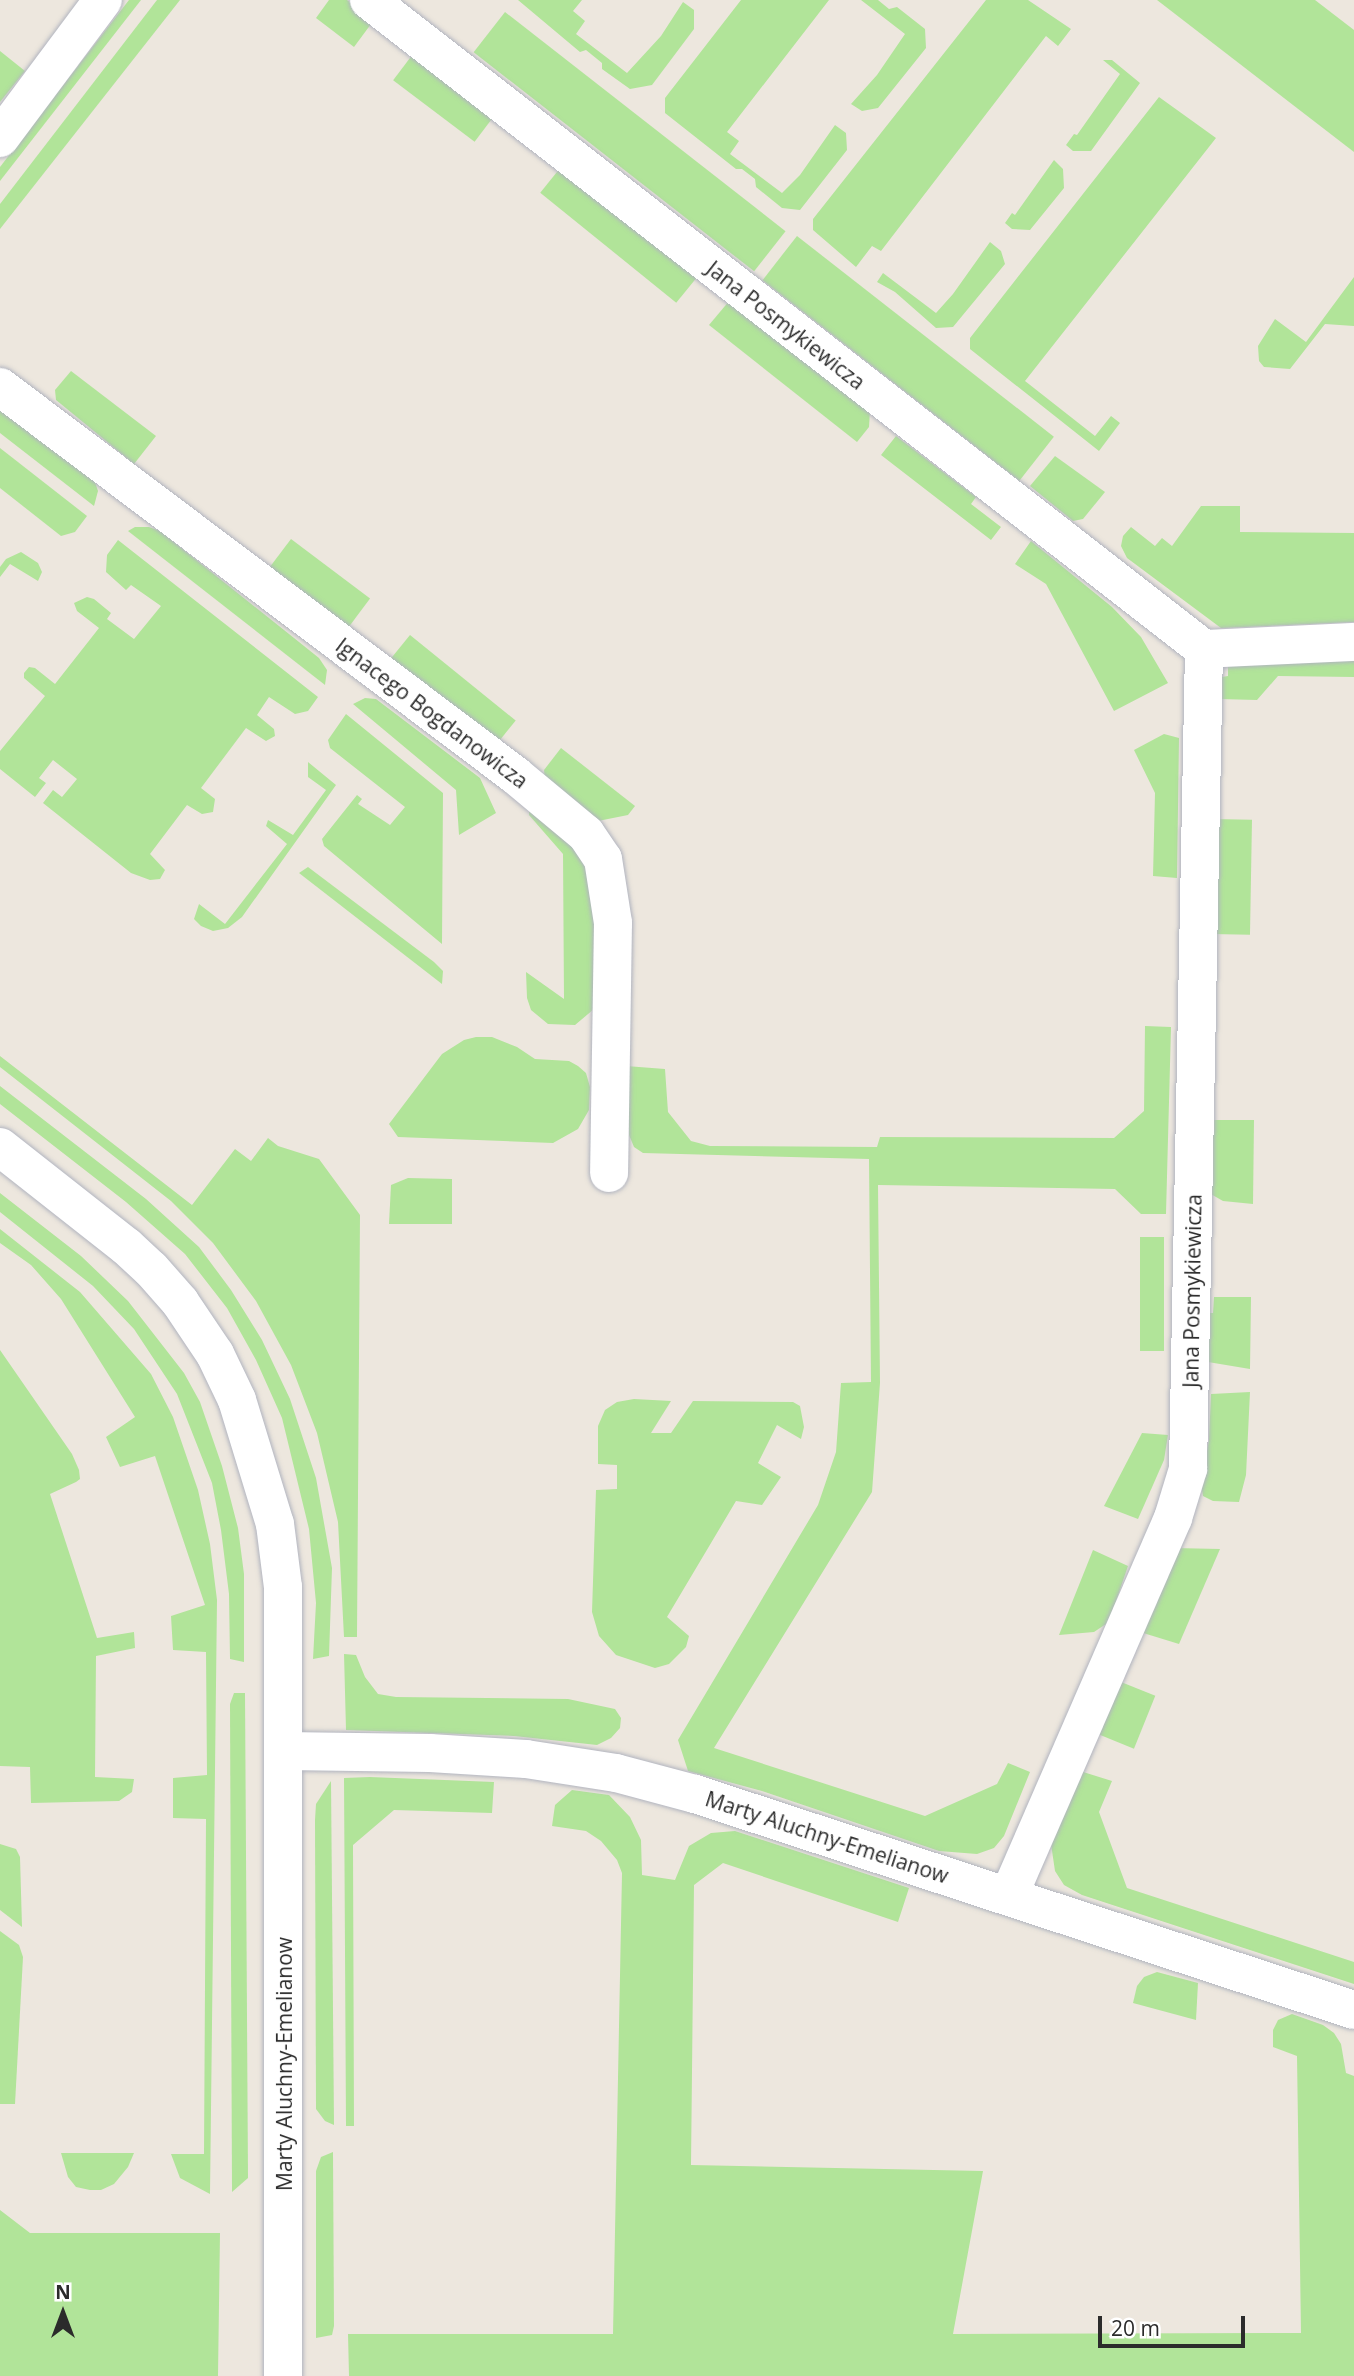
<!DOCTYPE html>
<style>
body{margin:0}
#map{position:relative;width:1354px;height:2376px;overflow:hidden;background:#ede7de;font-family:"Open Sans",sans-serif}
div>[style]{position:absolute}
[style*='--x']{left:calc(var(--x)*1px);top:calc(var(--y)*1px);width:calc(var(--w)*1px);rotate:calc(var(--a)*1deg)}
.green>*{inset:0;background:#b1e499;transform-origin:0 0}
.roads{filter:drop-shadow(0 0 2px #b1b4bf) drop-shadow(0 0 2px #b1b4bf)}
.minor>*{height:38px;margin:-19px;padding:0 19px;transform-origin:19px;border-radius:19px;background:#fff}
span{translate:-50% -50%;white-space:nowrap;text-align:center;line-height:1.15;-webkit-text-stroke:5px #fff;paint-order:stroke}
.street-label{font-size:21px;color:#2b2b2b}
.north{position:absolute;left:28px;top:2278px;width:70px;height:70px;-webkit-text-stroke:5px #fff;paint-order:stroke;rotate:0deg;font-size:19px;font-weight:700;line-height:28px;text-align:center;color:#2b2b2b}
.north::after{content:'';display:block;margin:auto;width:24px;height:32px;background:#2b2b2b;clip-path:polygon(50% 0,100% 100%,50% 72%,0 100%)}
.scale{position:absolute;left:1098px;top:2316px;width:147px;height:32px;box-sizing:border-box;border:4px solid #2b2b2b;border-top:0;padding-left:9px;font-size:21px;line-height:24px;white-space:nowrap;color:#2b2b2b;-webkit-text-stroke:5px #fff;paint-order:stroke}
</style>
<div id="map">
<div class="green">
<i style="clip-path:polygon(129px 0,141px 0,0 181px,0 167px)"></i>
<i style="clip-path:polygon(157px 0,180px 0,0 229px,0 204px)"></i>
<i style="clip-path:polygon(329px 0,347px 0,374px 20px,354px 47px,316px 18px)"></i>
<i style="clip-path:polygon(518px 0,582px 0,573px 11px,585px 21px,576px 34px,627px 73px,661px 36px,683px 2px,694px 10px,694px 29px,652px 85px,630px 89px,602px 69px,602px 63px,586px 50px,580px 52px)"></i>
<i style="clip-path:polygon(741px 0,829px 0,727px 132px,739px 141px,730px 154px,782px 193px,800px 175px,835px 125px,846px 133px,847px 150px,800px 210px,782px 208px,756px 187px,755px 179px,742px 169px,736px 169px,665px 113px,665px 98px)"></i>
<i style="clip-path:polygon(861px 0,878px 0,889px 9px,897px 7px,925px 29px,926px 48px,878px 108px,862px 111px,851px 104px,877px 75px,905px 34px)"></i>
<i style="clip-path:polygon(986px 0,1028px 0,1071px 29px,1058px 46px,1046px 36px,881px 251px,872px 246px,856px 267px,813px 230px,813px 219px)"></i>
<i style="clip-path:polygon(1157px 0,1315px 0,1354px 30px,1354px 152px)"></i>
<i style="left:505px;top:12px;width:356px;height:51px;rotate:38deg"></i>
<i style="clip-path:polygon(0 51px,25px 71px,0 102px)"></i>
<i style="left:413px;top:54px;width:102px;height:33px;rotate:37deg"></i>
<i style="clip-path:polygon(1103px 60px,1112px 60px,1140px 83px,1091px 151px,1073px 151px,1066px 145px,1074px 134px,1077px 135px,1120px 74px)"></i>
<i style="clip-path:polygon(1159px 97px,1216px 138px,1025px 381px,1095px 436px,1111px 416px,1120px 423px,1099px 451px,970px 349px,970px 338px)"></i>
<i style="clip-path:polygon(1054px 160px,1063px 169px,1064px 188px,1030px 230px,1012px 229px,1005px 223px,1012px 213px,1015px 215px)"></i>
<i style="left:561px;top:167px;width:175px;height:33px;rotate:39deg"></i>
<i style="left:797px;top:236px;width:326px;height:56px;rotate:38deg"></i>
<i style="clip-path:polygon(990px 242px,1001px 251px,1005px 264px,953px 327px,936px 328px,895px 292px,877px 282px,883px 273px,936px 313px,953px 294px)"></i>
<i style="clip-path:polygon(1354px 277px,1354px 326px,1325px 324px,1290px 369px,1264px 367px,1259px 361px,1258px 346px,1275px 319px,1306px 342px)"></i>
<i style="clip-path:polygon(730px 300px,870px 410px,869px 427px,857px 442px,709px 325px)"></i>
<i style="clip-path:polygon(71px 371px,156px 436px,134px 464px,56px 400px,55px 390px)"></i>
<i style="clip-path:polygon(0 410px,95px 482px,98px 491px,94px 506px,0 433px)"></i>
<i style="clip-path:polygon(896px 436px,976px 497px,971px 504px,1001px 527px,991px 540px,881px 455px)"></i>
<i style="clip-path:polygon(0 448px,87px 516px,75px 532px,61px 536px,0 488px)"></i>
<i style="clip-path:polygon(1055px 456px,1105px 492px,1083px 519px,1073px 521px,1030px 486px)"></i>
<i style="clip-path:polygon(1201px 506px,1240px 506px,1240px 532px,1354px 533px,1354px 622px,1221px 628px,1127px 558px,1121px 546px,1123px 536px,1131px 527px,1155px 546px,1162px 538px,1172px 546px)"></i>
<i style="clip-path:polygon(135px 527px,149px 527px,160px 531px,319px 658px,327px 670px,325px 685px,128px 531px)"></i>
<i style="left:291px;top:539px;width:99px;height:37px;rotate:37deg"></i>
<i style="clip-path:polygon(118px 540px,318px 697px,308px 711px,295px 714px,269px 697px,257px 715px,274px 729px,275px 736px,266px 741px,246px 728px,201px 788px,215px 799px,213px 812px,202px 814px,187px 805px,150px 854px,165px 870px,160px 879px,150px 880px,131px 873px,43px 803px,53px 790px,62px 797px,77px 779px,53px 760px,39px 778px,46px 783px,35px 797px,0 769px,0 751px,45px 696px,24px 678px,24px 673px,29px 667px,35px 668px,55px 684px,99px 628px,77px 611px,74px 603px,87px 597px,94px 599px,111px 613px,107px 619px,134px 639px,161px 606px,131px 585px,126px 590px,106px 572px,107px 555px)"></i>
<i style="clip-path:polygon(1031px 541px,1112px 607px,1141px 637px,1168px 683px,1114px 711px,1046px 584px,1015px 564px)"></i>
<i style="clip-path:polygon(21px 552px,38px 563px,42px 572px,38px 581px,10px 564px,0 577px,0 567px,6px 559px)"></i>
<i style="left:410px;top:635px;width:136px;height:31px;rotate:39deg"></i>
<i style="clip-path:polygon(1354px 658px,1354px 677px,1278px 676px,1257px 700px,1219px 699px,1222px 677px,1228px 676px,1228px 664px)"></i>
<i style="clip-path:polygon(365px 698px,376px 699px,480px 778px,496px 813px,459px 835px,456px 790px,353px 704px)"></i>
<i style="clip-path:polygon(346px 714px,443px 793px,442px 944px,324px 846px,322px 839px,357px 795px,362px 799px,358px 804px,390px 825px,405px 807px,330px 748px,328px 740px)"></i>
<i style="clip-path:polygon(1164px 734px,1179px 738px,1177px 878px,1153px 876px,1155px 793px,1134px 750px)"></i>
<i style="clip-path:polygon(561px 748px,635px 806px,628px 815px,593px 822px,545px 780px,544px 770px)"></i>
<i style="clip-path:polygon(308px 762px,336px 785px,242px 917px,228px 928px,213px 931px,201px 926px,194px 919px,199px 904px,225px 924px,287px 844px,266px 826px,268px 820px,293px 835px,326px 790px,308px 777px)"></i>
<i style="clip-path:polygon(529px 811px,564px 832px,594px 882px,594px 1009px,575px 1025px,548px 1024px,531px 1010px,527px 998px,526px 972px,564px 999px,563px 854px,529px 815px)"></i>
<i style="left:1213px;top:819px;width:39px;height:115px;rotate:1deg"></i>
<i style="clip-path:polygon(308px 867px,434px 962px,443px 971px,442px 984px,299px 873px)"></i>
<i style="clip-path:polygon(1145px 1026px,1171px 1027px,1166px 1214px,1141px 1214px,1115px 1189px,878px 1185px,880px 1383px,872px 1492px,714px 1748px,925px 1816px,997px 1784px,1008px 1763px,1030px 1772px,1004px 1836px,994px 1848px,977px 1854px,939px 1851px,762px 1791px,688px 1771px,678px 1740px,818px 1505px,836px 1452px,841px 1383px,871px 1382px,869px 1159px,643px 1153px,634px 1147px,629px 1135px,626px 1066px,665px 1069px,668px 1112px,691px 1141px,710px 1146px,877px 1147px,880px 1137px,1114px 1138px,1144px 1111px)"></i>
<i style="clip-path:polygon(476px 1037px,492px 1037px,517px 1047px,535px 1059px,569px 1061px,578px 1066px,586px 1073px,590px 1087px,589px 1110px,578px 1129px,553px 1143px,398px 1137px,389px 1124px,442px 1054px,464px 1040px)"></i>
<i style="clip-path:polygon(0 1056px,192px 1205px,235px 1149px,251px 1161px,268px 1138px,278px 1146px,319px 1159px,360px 1215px,357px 1637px,344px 1637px,338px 1522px,317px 1433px,291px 1365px,256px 1301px,213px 1243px,171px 1201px,0 1067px)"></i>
<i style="clip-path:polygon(0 1086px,146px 1199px,199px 1247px,231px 1290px,262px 1340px,290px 1399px,316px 1478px,332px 1568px,329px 1656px,313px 1659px,316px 1603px,309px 1529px,282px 1418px,256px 1360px,227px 1308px,185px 1254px,126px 1202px,0 1104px)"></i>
<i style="clip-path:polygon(1207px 1120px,1254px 1120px,1253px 1204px,1223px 1201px,1209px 1193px)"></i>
<i style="clip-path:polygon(408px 1178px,452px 1179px,452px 1224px,389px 1224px,391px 1185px)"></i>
<i style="clip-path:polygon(0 1193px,81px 1256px,128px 1301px,184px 1373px,200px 1402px,222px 1466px,238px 1528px,244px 1574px,244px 1662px,230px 1659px,229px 1594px,221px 1530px,212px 1483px,177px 1394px,134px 1329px,93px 1286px,0 1212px)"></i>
<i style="clip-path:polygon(0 1229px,80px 1292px,151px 1374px,173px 1417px,198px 1490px,210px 1544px,217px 1600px,210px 2194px,180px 2178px,171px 2154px,204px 2154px,206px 1819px,173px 1818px,173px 1778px,207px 1775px,206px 1652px,173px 1650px,171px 1616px,205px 1605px,155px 1456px,120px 1467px,106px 1437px,135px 1417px,61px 1299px,31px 1265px,0 1243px)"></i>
<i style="left:1164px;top:1237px;width:114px;height:24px;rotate:90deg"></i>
<i style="clip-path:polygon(1214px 1297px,1251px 1297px,1250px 1369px,1208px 1362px,1208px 1313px,1213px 1313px)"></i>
<i style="clip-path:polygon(0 1350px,72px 1454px,79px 1470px,80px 1479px,76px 1482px,50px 1494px,97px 1638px,134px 1632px,135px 1648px,96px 1656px,95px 1777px,134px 1779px,132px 1792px,119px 1801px,31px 1803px,30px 1767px,0 1766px)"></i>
<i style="clip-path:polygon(1250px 1392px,1246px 1475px,1239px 1502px,1213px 1501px,1203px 1496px,1201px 1484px,1209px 1440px,1211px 1394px)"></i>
<i style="clip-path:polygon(634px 1399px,671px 1401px,651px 1433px,671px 1433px,693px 1401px,793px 1402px,800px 1406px,804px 1427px,801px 1439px,777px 1425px,758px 1463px,781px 1477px,762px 1505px,736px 1501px,667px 1617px,689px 1636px,686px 1647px,669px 1664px,655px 1668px,616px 1655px,599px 1636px,592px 1612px,596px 1490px,617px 1489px,617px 1465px,598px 1464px,598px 1426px,605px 1410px,617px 1402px)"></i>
<i style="clip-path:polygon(1142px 1433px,1168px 1435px,1164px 1460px,1138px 1519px,1104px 1506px)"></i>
<i style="clip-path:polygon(1174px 1548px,1220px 1549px,1179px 1644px,1140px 1632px)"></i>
<i style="clip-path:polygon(1093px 1550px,1128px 1566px,1109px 1622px,1094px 1632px,1059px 1635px)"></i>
<i style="clip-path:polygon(344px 1654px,356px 1655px,365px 1677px,378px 1694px,396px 1697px,568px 1699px,615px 1709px,621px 1718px,620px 1728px,611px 1738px,597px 1745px,514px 1736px,346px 1730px)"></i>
<i style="left:1121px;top:1682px;width:37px;height:57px;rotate:22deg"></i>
<i style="clip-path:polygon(234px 1693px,245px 1693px,248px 2178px,232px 2192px,230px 1704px)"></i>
<i style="clip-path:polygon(1080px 1771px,1112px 1781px,1099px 1812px,1127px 1888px,1354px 1962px,1354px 1984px,1082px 1895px,1064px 1885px,1055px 1871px,1051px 1844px)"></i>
<i style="clip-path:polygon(370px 1777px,494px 1782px,492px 1813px,394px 1810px,353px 1845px,354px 2126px,346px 2126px,344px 1778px)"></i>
<i style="clip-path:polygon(331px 1781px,334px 2125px,325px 2121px,316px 2109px,315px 1820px,316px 1804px)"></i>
<i style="clip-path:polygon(572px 1790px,609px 1795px,630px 1817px,641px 1840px,642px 1875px,675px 1880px,689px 1846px,711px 1833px,735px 1831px,909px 1888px,898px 1922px,723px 1863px,694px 1885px,691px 2165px,983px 2171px,953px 2334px,1301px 2333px,1297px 2056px,1273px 2047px,1273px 2030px,1278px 2020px,1292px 2014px,1323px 2025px,1334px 2033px,1341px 2044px,1346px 2073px,1354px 2076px,1354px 2376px,349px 2376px,348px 2334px,613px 2334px,622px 1873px,617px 1860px,601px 1841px,586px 1831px,552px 1826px,555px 1805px)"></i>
<i style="clip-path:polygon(0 1844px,16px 1849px,20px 1857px,22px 1927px,0 1910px)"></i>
<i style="clip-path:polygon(0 1931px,19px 1945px,23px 1957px,15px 2104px,0 2104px)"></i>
<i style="clip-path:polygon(1157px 1972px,1198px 1983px,1196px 2020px,1133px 2003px,1137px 1986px,1144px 1977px)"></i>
<i style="clip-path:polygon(333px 2152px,334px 2326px,332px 2335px,316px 2338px,316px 2171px,321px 2157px)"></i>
<i style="clip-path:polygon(61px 2153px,134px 2153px,128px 2167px,114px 2184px,101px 2190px,90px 2190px,76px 2187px,68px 2177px)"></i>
<i style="clip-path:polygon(0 2210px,30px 2233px,220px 2233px,218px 2376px,0 2376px)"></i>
</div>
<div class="roads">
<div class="minor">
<i style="--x:369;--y:0;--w:1058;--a:37.86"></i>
<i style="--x:1204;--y:649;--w:820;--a:91.12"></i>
<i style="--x:1188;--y:1469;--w:51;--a:107"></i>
<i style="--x:1173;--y:1518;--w:412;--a:113.5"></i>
<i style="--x:0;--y:138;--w:172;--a:-53.3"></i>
<i style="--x:0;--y:387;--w:645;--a:36.99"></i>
<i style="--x:515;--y:775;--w:92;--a:39.7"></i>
<i style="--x:586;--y:834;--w:30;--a:56"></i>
<i style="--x:603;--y:859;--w:65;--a:81.1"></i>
<i style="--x:613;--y:923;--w:250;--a:90.9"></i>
<i style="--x:1204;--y:649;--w:150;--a:-2.7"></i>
<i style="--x:0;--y:1147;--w:160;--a:38.2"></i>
<i style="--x:126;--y:1246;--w:34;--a:43"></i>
<i style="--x:151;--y:1269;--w:44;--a:48.7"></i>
<i style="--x:180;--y:1302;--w:63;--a:56.1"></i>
<i style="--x:215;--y:1354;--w:51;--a:64.4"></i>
<i style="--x:237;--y:1400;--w:130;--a:73"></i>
<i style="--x:275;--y:1524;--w:64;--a:82.8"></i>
<i style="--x:283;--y:1587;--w:789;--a:90"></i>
<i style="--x:284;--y:1751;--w:146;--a:0.8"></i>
<i style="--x:430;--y:1753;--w:96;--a:3.6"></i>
<i style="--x:526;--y:1759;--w:91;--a:8.8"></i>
<i style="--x:616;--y:1773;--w:82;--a:14.9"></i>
<i style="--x:695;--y:1794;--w:693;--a:18.15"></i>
</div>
</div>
<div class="street-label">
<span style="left:786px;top:325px;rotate:38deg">Jana Posmykiewicza</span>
<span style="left:432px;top:713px;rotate:37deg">Ignacego Bogdanowicza</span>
<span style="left:1192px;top:1291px;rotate:-89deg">Jana Posmykiewicza</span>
<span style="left:827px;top:1837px;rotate:18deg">Marty Aluchny-Emelianow</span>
<span style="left:284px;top:2064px;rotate:-90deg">Marty Aluchny-Emelianow</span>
</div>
<div class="north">N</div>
<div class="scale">20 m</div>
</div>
